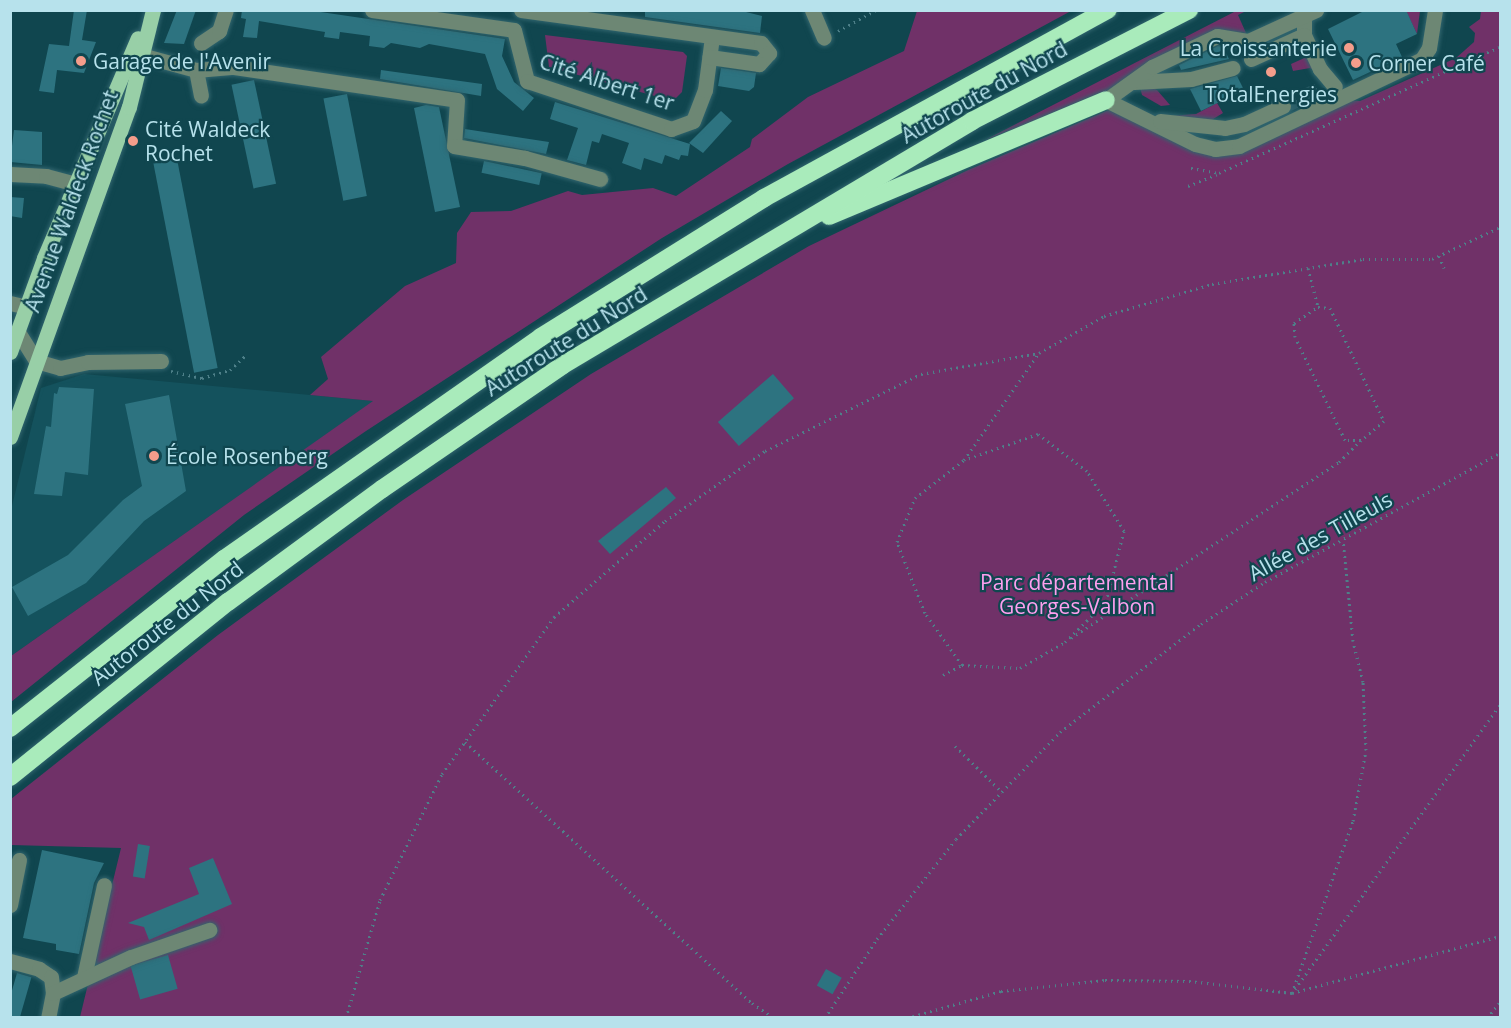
<!DOCTYPE html>
<meta charset="utf-8">
<style>
body{margin:0}
#map{position:relative;width:1511px;height:1028px;overflow:hidden;background:#10464f;font-family:"Open Sans",sans-serif}
div>[style]{position:absolute}
[style*='--x']{left:calc(var(--x)*1px);top:calc(var(--y)*1px);width:calc(var(--w)*1px);rotate:calc(var(--a)*1deg)}
.built>*{inset:0;background:#14525d}
.green>*{inset:0;background:#703168}
.building>*{inset:0;background:#2d7380;transform-origin:0 0}
.minor-tunnel>*{height:15px;margin-top:-7.5px;transform-origin:0;background:repeating-linear-gradient(90deg,#295d67 0 15px,transparent 0 23px)}
.path>*{height:3px;margin-top:-1.5px;transform-origin:0;background:repeating-linear-gradient(90deg,#4e8089 0 1.5px,transparent 0 6px)}
.roads{filter:drop-shadow(0 0 2px #31656e) drop-shadow(0 0 2px #31656e)}
.minor>*{height:15px;margin:-7.5px;padding:0 7.5px;transform-origin:7.5px;border-radius:7.5px;background:#6d8774}
.major>*{height:15px;margin:-7.5px;padding:0 7.5px;transform-origin:7.5px;border-radius:7.5px;background:#98cfa7}
.highway>*{height:18px;margin:-9px;padding:0 9px;transform-origin:9px;border-radius:9px;background:#a9ebbb}
.dots>*{width:16px;height:16px;translate:-50% -50%;box-sizing:border-box;border:3px solid #10464f;border-radius:50%}
span{translate:-50% -50%;white-space:nowrap;text-align:center;line-height:1.15;-webkit-text-stroke:4.5px #10464f;paint-order:stroke}
.poi-label{font-size:21px;color:#b7e2ec}
.right{translate:-100% -50%;text-align:right}
.left{translate:0 -50%;text-align:left}
.street-label{font-size:21px;color:#b7e2ec}
.park-label{font-size:21px;color:#fd9fee}
.frame{position:absolute;inset:0;border:12px solid #b7e2ec;pointer-events:none}
</style>
<div id="map">
<div class="built">
<i style="clip-path:polygon(84px 374px,374px 401px,11px 656px,11px 510px,41px 388px)"></i>
</div>
<div class="green">
<i style="clip-path:polygon(917px 11px,1071px 11px,788px 164px,662px 238px,366px 431px,244px 515px,11px 702px,11px 656px,373px 401px,310px 395px,328px 379px,321px 357px,405px 286px,456px 263px,457px 233px,471px 212px,511px 211px,568px 191px,582px 195px,653px 188px,676px 196px,750px 147px,752px 139px,808px 97px,904px 51px)"></i>
<i style="clip-path:polygon(1236px 11px,1246px 11px,1238px 15px,1246px 33px,1222px 30px,1118px 89px,985px 140px)"></i>
<i style="clip-path:polygon(1406px 11px,1420px 11px,1417px 34px)"></i>
<i style="clip-path:polygon(1481px 11px,1500px 11px,1500px 1017px,80px 1017px,121px 848px,11px 845px,11px 799px,218px 635px,403px 500px,591px 374px,809px 246px,968px 170px,1118px 106px,1217px 151px,1342px 100px,1360px 101px,1456px 58px,1474px 42px,1475px 33px,1469px 27px,1480px 19px)"></i>
<i style="clip-path:polygon(545px 35px,683px 52px,687px 56px,682px 92px,673px 101px,549px 67px)"></i>
<i style="clip-path:polygon(1320px 51px,1322px 54px,1315px 58px,1319px 74px,1310px 68px,1293px 71px,1291px 64px)"></i>
<i style="clip-path:polygon(1147px 85px,1157px 90px,1170px 105px,1161px 106px,1142px 95px,1140px 87px)"></i>
<i style="clip-path:polygon(1217px 103px,1223px 113px,1205px 124px,1169px 116px,1196px 114px)"></i>
</div>
<div class="building">
<i style="clip-path:polygon(74px 10px,87px 10px,82px 40px,96px 42px,84px 73px,57px 70px,54px 93px,39px 91px,49px 44px,69px 46px)"></i>
<i style="clip-path:polygon(177px 10px,196px 10px,184px 44px,164px 43px)"></i>
<i style="clip-path:polygon(242px 10px,307px 10px,505px 39px,502px 56px,514px 82px,534px 98px,523px 111px,497px 89px,485px 54px,429px 44px,420px 48px,391px 43px,384px 48px,369px 46px,370px 36px,340px 32px,339px 39px,324px 37px,325px 32px,259px 21px,257px 38px,243px 37px,246px 19px,241px 18px)"></i>
<i style="clip-path:polygon(645px 10px,738px 10px,762px 16px,760px 33px,645px 17px)"></i>
<i style="clip-path:polygon(1366px 10px,1406px 10px,1417px 34px,1396px 44px,1402px 57px,1353px 80px,1328px 29px)"></i>
<i style="clip-path:polygon(1218px 46px,1223px 47px,1229px 59px,1181px 70px,1179px 65px)"></i>
<i style="clip-path:polygon(721px 68px,756px 73px,754px 87px,749px 91px,718px 86px)"></i>
<i style="clip-path:polygon(381px 70px,482px 84px,481px 96px,380px 79px)"></i>
<i style="clip-path:polygon(1237px 76px,1244px 90px,1201px 111px,1190px 89px)"></i>
<i style="left:254px;top:80px;width:106px;height:23px;rotate:78deg"></i>
<i style="left:347px;top:94px;width:104px;height:24px;rotate:79deg"></i>
<i style="clip-path:polygon(555px 102px,690px 144px,688px 156px,681px 155px,679px 160px,665px 155px,662px 164px,644px 158px,641px 170px,622px 163px,629px 143px,602px 134px,599px 143px,592px 141px,586px 165px,567px 160px,578px 128px,550px 119px)"></i>
<i style="clip-path:polygon(426px 105px,439px 107px,460px 207px,435px 212px,414px 108px)"></i>
<i style="clip-path:polygon(721px 111px,732px 121px,703px 153px,689px 143px)"></i>
<i style="clip-path:polygon(465px 129px,549px 142px,546px 154px,464px 138px)"></i>
<i style="clip-path:polygon(14px 130px,42px 132px,42px 165px,10px 162px)"></i>
<i style="left:177px;top:159px;width:213px;height:24px;rotate:79deg"></i>
<i style="left:484px;top:161px;width:59px;height:12px;rotate:12deg"></i>
<i style="clip-path:polygon(10px 197px,24px 198px,22px 218px,10px 216px)"></i>
<i style="left:773px;top:374px;width:32px;height:73px;rotate:49deg"></i>
<i style="clip-path:polygon(59px 387px,94px 389px,88px 475px,65px 472px,62px 496px,34px 494px,46px 426px,51px 427px,54px 393px,57px 394px)"></i>
<i style="clip-path:polygon(169px 395px,186px 491px,144px 521px,86px 583px,28px 616px,12px 587px,68px 555px,123px 500px,142px 486px,125px 404px)"></i>
<i style="clip-path:polygon(666px 487px,676px 498px,610px 554px,598px 541px)"></i>
<i style="left:138px;top:844px;width:12px;height:33px;rotate:9deg"></i>
<i style="clip-path:polygon(42px 850px,104px 863px,94px 883px,79px 954px,56px 950px,56px 944px,23px 938px)"></i>
<i style="clip-path:polygon(213px 858px,232px 904px,149px 940px,144px 927px,128px 923px,199px 894px,189px 868px)"></i>
<i style="left:168px;top:955px;width:35px;height:39px;rotate:74deg"></i>
<i style="left:826px;top:969px;width:18px;height:19px;rotate:29deg"></i>
<i style="left:17px;top:973px;width:15px;height:45px;rotate:16deg"></i>
</div>
<div class="minor-tunnel">
<i style="--x:1283;--y:106;--w:43;--a:-24.8"></i>
</div>
<div class="path">
<i style="--x:838;--y:31;--w:43;--a:-28.9"></i>
<i style="--x:1191;--y:168;--w:28;--a:10"></i>
<i style="--x:1219;--y:173;--w:308;--a:-24.2"></i>
<i style="--x:1188;--y:186;--w:31;--a:-22"></i>
<i style="--x:1439;--y:256;--w:13;--a:67"></i>
<i style="--x:1308;--y:268;--w:40;--a:75.6"></i>
<i style="--x:1318;--y:307;--w:12;--a:5"></i>
<i style="--x:1330;--y:308;--w:125;--a:64.5"></i>
<i style="--x:1384;--y:421;--w:30;--a:140"></i>
<i style="--x:1361;--y:440;--w:16;--a:180"></i>
<i style="--x:1345;--y:440;--w:114;--a:-115.9"></i>
<i style="--x:1295;--y:337;--w:14;--a:-94"></i>
<i style="--x:1294;--y:323;--w:29;--a:-34"></i>
<i style="--x:171;--y:371;--w:32;--a:13"></i>
<i style="--x:202;--y:378;--w:29;--a:-16"></i>
<i style="--x:230;--y:370;--w:23;--a:-43"></i>
<i style="--x:1071;--y:638;--w:321;--a:-33.3"></i>
<i style="--x:1339;--y:462;--w:31;--a:-45"></i>
<i style="--x:962;--y:665;--w:58;--a:3"></i>
<i style="--x:1020;--y:668;--w:52;--a:-30"></i>
<i style="--x:1065;--y:642;--w:57;--a:-44.3"></i>
<i style="--x:1106;--y:602;--w:73;--a:-75.8"></i>
<i style="--x:1124;--y:531;--w:70;--a:-121.7"></i>
<i style="--x:1087;--y:471;--w:61;--a:-142.9"></i>
<i style="--x:1038;--y:434;--w:78;--a:160.6"></i>
<i style="--x:943;--y:675;--w:21;--a:-28"></i>
<i style="--x:962;--y:665;--w:64;--a:-125.4"></i>
<i style="--x:925;--y:613;--w:76;--a:-111.5"></i>
<i style="--x:897;--y:542;--w:48;--a:-67.8"></i>
<i style="--x:915;--y:498;--w:62;--a:-37.8"></i>
<i style="--x:964;--y:460;--w:131;--a:-55"></i>
<i style="--x:465;--y:742;--w:388;--a:42.3"></i>
<i style="--x:752;--y:1003;--w:27;--a:34"></i>
<i style="--x:955;--y:746;--w:66;--a:44.4"></i>
<i style="--x:1295;--y:989;--w:350;--a:-54.2"></i>
<i style="--x:1292;--y:993;--w:182;--a:-70.5"></i>
<i style="--x:1353;--y:821;--w:72;--a:-79.6"></i>
<i style="--x:1366;--y:750;--w:68;--a:-92.5"></i>
<i style="--x:1363;--y:682;--w:42;--a:-103.7"></i>
<i style="--x:1353;--y:641;--w:102;--a:-95.6"></i>
<i style="--x:346;--y:1018;--w:123;--a:-73.9"></i>
<i style="--x:380;--y:900;--w:140;--a:-63.8"></i>
<i style="--x:442;--y:774;--w:193;--a:-54.5"></i>
<i style="--x:554;--y:617;--w:147;--a:-40.9"></i>
<i style="--x:665;--y:521;--w:122;--a:-35"></i>
<i style="--x:765;--y:451;--w:174;--a:-26.3"></i>
<i style="--x:921;--y:374;--w:120;--a:-10.1"></i>
<i style="--x:1039;--y:353;--w:75;--a:-29.6"></i>
<i style="--x:1104;--y:316;--w:113;--a:-16.5"></i>
<i style="--x:1212;--y:284;--w:153;--a:-9.4"></i>
<i style="--x:1363;--y:259;--w:69;--a:0"></i>
<i style="--x:1432;--y:259;--w:75;--a:-25.2"></i>
<i style="--x:825;--y:1018;--w:95;--a:-56.6"></i>
<i style="--x:877;--y:939;--w:127;--a:-51.7"></i>
<i style="--x:956;--y:839;--w:149;--a:-45.8"></i>
<i style="--x:1060;--y:732;--w:178;--a:-37.5"></i>
<i style="--x:1201;--y:624;--w:77;--a:-33.3"></i>
<i style="--x:1265;--y:582;--w:268;--a:-28.8"></i>
<i style="--x:907;--y:1018;--w:98;--a:-16"></i>
<i style="--x:1001;--y:991;--w:105;--a:-6"></i>
<i style="--x:1105;--y:980;--w:84;--a:0.7"></i>
<i style="--x:1189;--y:981;--w:104;--a:6.6"></i>
<i style="--x:1292;--y:993;--w:216;--a:-15.3"></i>
<i style="--x:1487;--y:1018;--w:21;--a:-51"></i>
</div>
<div class="roads">
<div class="minor">
<i style="--x:372;--y:10;--w:143;--a:8"></i>
<i style="--x:514;--y:30;--w:53;--a:75.7"></i>
<i style="--x:527;--y:81;--w:152;--a:18.4"></i>
<i style="--x:671;--y:129;--w:23;--a:-20"></i>
<i style="--x:693;--y:121;--w:33;--a:-69"></i>
<i style="--x:705;--y:90;--w:53;--a:-82.5"></i>
<i style="--x:521;--y:10;--w:242;--a:7.8"></i>
<i style="--x:761;--y:43;--w:13;--a:51"></i>
<i style="--x:769;--y:53;--w:15;--a:132"></i>
<i style="--x:759;--y:64;--w:50;--a:-172"></i>
<i style="--x:812;--y:10;--w:30;--a:67"></i>
<i style="--x:1304;--y:17;--w:18;--a:90"></i>
<i style="--x:1304;--y:35;--w:38;--a:65"></i>
<i style="--x:1320;--y:69;--w:23;--a:50"></i>
<i style="--x:201;--y:43;--w:22;--a:-34"></i>
<i style="--x:219;--y:31;--w:22;--a:-72"></i>
<i style="--x:141;--y:55;--w:57;--a:15.3"></i>
<i style="--x:196;--y:70;--w:26;--a:79"></i>
<i style="--x:1251;--y:59;--w:58;--a:-24.4"></i>
<i style="--x:196;--y:70;--w:38;--a:-5"></i>
<i style="--x:234;--y:67;--w:225;--a:8.4"></i>
<i style="--x:457;--y:100;--w:46;--a:93.7"></i>
<i style="--x:454;--y:146;--w:72;--a:9.6"></i>
<i style="--x:525;--y:158;--w:78;--a:15.6"></i>
<i style="--x:1134;--y:82;--w:57;--a:-3"></i>
<i style="--x:1191;--y:79;--w:43;--a:-14.7"></i>
<i style="--x:1106;--y:100;--w:99;--a:26.3"></i>
<i style="--x:1195;--y:144;--w:21;--a:14"></i>
<i style="--x:1215;--y:149;--w:24;--a:-7"></i>
<i style="--x:1239;--y:146;--w:203;--a:-25.4"></i>
<i style="--x:1422;--y:59;--w:13;--a:-58"></i>
<i style="--x:1429;--y:48;--w:38;--a:-81"></i>
<i style="--x:1106;--y:100;--w:57;--a:-35.7"></i>
<i style="--x:1152;--y:67;--w:72;--a:-25.5"></i>
<i style="--x:1217;--y:36;--w:31;--a:9"></i>
<i style="--x:1248;--y:41;--w:75;--a:-24.5"></i>
<i style="--x:1160;--y:121;--w:65;--a:6.1"></i>
<i style="--x:1225;--y:128;--w:19;--a:-12"></i>
<i style="--x:1244;--y:124;--w:43;--a:-24.8"></i>
<i style="--x:10;--y:174;--w:36;--a:3"></i>
<i style="--x:46;--y:176;--w:30;--a:15"></i>
<i style="--x:10;--y:303;--w:17;--a:13"></i>
<i style="--x:18;--y:332;--w:34;--a:58"></i>
<i style="--x:36;--y:361;--w:25;--a:16"></i>
<i style="--x:60;--y:368;--w:29;--a:-12"></i>
<i style="--x:88;--y:362;--w:73;--a:-0.8"></i>
<i style="--x:10;--y:905;--w:46;--a:-78.7"></i>
<i style="--x:10;--y:961;--w:30;--a:15"></i>
<i style="--x:39;--y:969;--w:14;--a:34"></i>
<i style="--x:51;--y:977;--w:16;--a:83"></i>
<i style="--x:53;--y:993;--w:25;--a:101"></i>
<i style="--x:84;--y:977;--w:94;--a:-77.7"></i>
<i style="--x:53;--y:993;--w:86;--a:-24.8"></i>
<i style="--x:131;--y:957;--w:83;--a:-19.1"></i>
</div>
<div class="major">
<i style="--x:10;--y:352;--w:100;--a:-70.1"></i>
<i style="--x:44;--y:258;--w:239;--a:-66.9"></i>
<i style="--x:10;--y:437;--w:351;--a:-70.2"></i>
<i style="--x:129;--y:107;--w:100;--a:-76.1"></i>
</div>
<div class="highway">
<i style="--x:829;--y:216;--w:300;--a:-22.7"></i>
<i style="--x:10;--y:728;--w:273;--a:-38.3"></i>
<i style="--x:224;--y:559;--w:387;--a:-35"></i>
<i style="--x:541;--y:337;--w:263;--a:-31.9"></i>
<i style="--x:764;--y:198;--w:392;--a:-28.7"></i>
<i style="--x:10;--y:777;--w:280;--a:-38.8"></i>
<i style="--x:228;--y:602;--w:191;--a:-36.3"></i>
<i style="--x:382;--y:489;--w:219;--a:-34.4"></i>
<i style="--x:563;--y:365;--w:476;--a:-30.8"></i>
<i style="--x:972;--y:121;--w:244;--a:-27.1"></i>
</div>
</div>
<div class="dots">
<i style="left:1349px;top:48px;background:#f49d8b"></i>
<i style="left:81px;top:61px;background:#f49d8b"></i>
<i style="left:1356px;top:63px;background:#f49d8b"></i>
<i style="left:1271px;top:72px;background:#f49d8b"></i>
<i style="left:133px;top:141px;background:#f49d8b"></i>
<i style="left:154px;top:456px;background:#f49d8b"></i>
</div>
<div class="poi-label">
<span class="right" style="left:1337px;top:48px">La Croissanterie</span>
<span class="left" style="left:93px;top:61px">Garage de l'Avenir</span>
<span class="left" style="left:1368px;top:63px">Corner Café</span>
<span style="left:1271px;top:94px">TotalEnergies</span>
<span class="left" style="left:145px;top:141px">Cité Waldeck<br>Rochet</span>
<span class="left" style="left:166px;top:456px">École Rosenberg</span>
</div>
<div class="street-label">
<span style="left:607px;top:82px;rotate:18deg">Cité Albert 1er</span>
<span style="left:984px;top:92px;rotate:-29deg">Autoroute du Nord</span>
<span style="left:71px;top:201px;rotate:-70deg">Avenue Waldeck Rochet</span>
<span style="left:566px;top:341px;rotate:-32deg">Autoroute du Nord</span>
<span style="left:1320px;top:536px;rotate:-29deg">Allée des Tilleuls</span>
<span style="left:167px;top:623px;rotate:-38deg">Autoroute du Nord</span>
</div>
<div class="park-label">
<span style="left:1077px;top:594px">Parc départemental<br>Georges-Valbon</span>
</div>
<div class="frame"></div>
</div>
